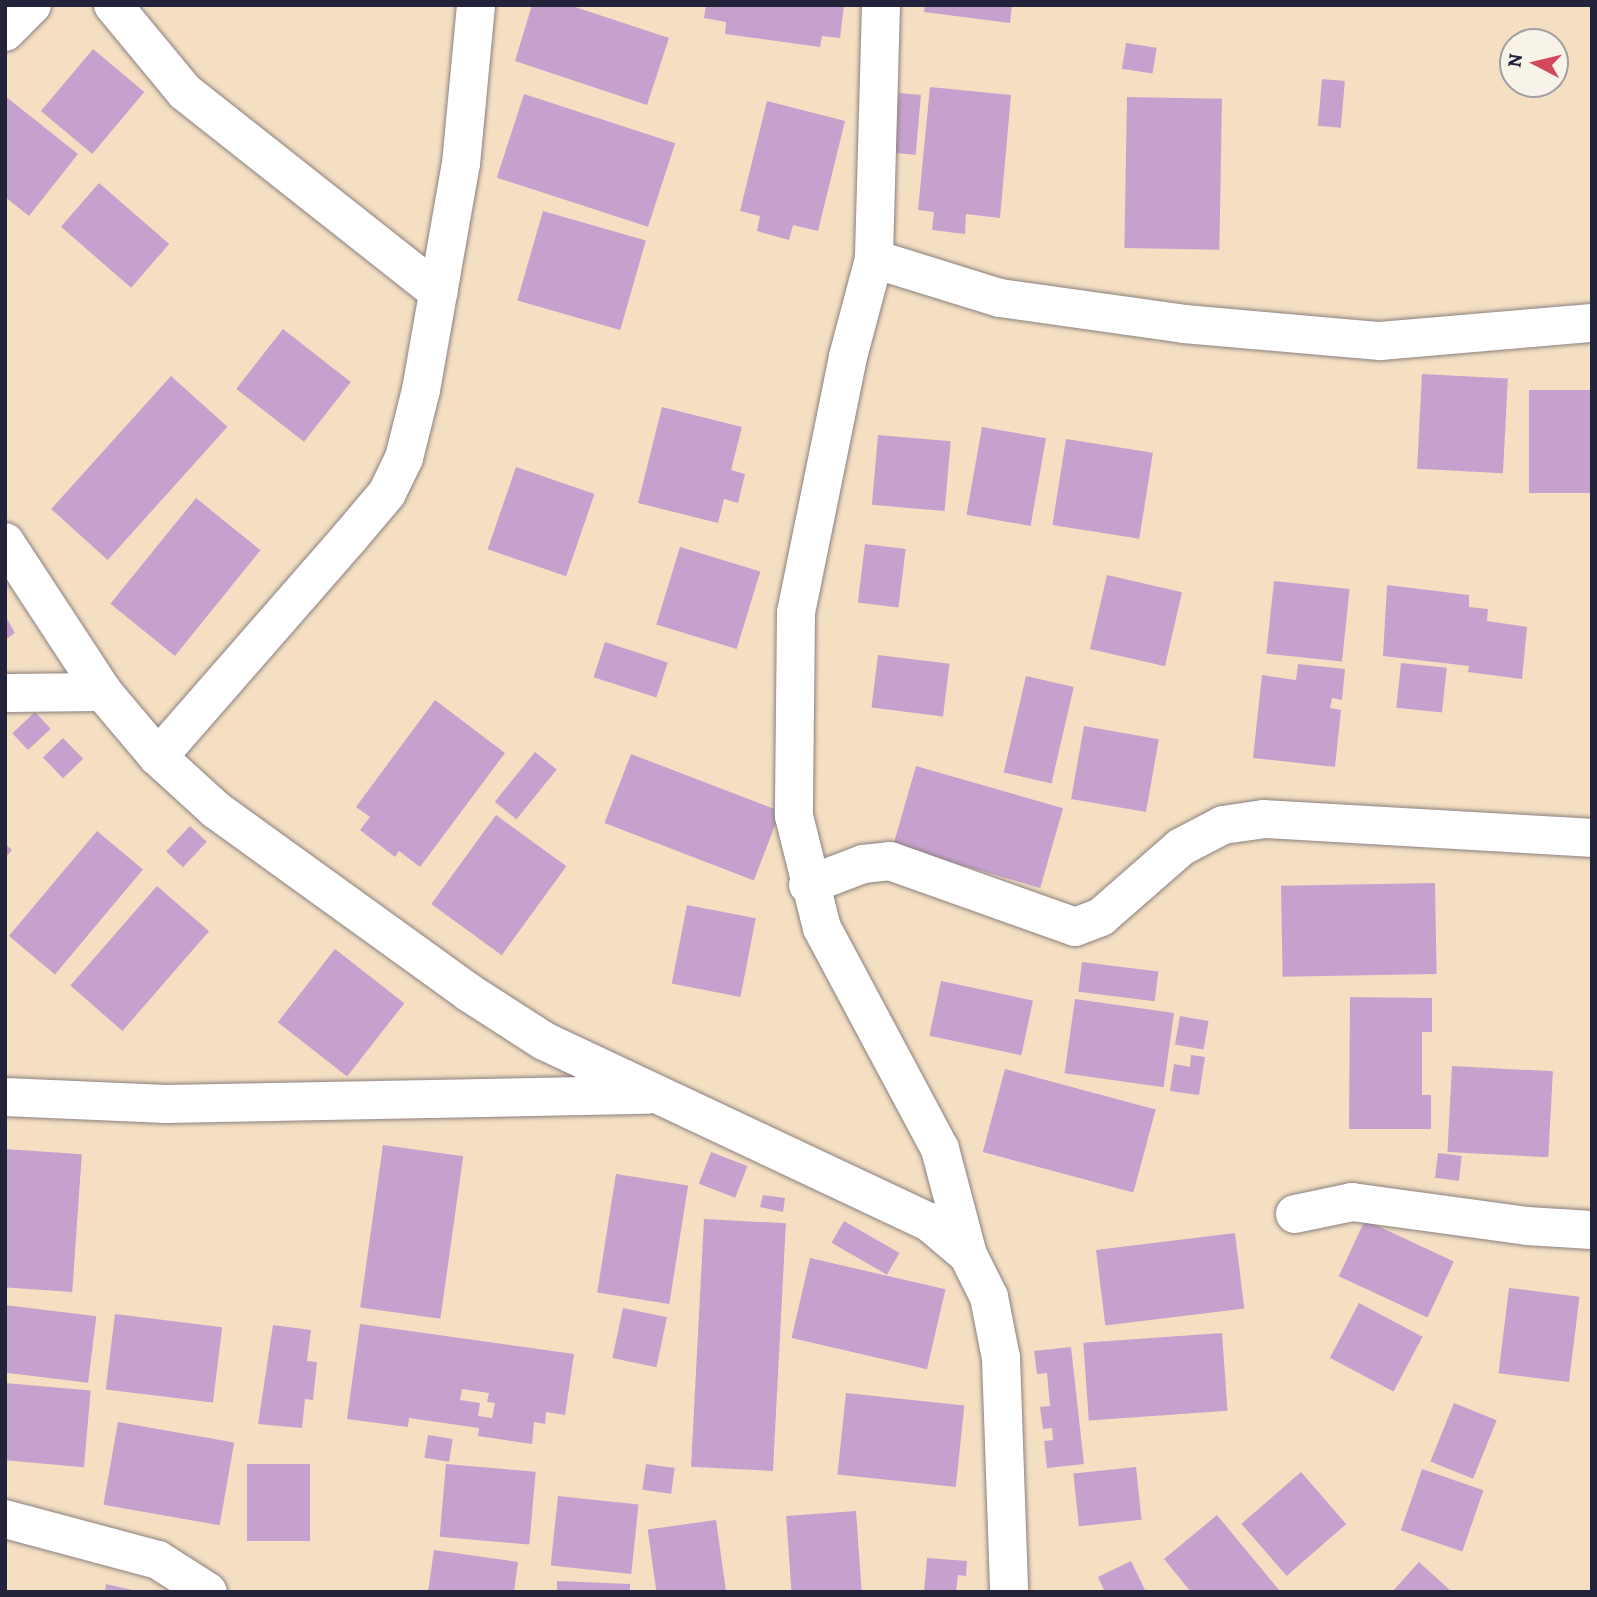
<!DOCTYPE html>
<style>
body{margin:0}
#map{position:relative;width:1597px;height:1597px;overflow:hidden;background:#f4dfc3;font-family:Alegreya,serif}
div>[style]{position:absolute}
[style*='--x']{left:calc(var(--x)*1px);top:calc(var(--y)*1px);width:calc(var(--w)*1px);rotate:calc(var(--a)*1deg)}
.building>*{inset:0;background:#c6a1ce;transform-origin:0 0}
.roads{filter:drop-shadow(0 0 2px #8b807f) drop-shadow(0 0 2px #8b807f)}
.minor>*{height:38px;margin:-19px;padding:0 19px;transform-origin:19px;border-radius:19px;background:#fff}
span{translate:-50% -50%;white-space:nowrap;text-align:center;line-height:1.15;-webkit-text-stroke:7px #f7f3e8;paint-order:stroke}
.frame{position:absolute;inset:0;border:7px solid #22223b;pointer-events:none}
.north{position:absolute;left:1499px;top:28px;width:70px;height:70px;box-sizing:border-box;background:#f7f3e8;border:2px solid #a29fa3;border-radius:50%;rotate:277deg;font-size:19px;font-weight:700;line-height:28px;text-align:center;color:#22223b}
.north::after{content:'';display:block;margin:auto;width:24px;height:32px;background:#d1495b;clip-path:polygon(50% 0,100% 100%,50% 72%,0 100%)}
</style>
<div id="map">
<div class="building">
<i style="clip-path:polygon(532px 5px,569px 5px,669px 38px,647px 105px,515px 61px)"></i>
<i style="clip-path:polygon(706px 5px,844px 5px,840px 38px,822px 36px,820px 47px,725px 34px,726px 22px,704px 18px)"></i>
<i style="clip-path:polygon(925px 5px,1012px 5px,1010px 23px,924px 12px)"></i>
<i style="left:1126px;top:43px;width:31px;height:26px;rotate:9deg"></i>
<i style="left:93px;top:49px;width:67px;height:81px;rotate:40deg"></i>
<i style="left:1322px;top:79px;width:23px;height:47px;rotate:5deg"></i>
<i style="clip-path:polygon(930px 87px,1011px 95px,1000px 218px,966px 214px,965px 234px,932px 230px,934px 212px,918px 210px)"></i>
<i style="left:899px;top:93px;width:22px;height:60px;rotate:5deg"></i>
<i style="left:524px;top:94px;width:159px;height:88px;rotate:18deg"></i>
<i style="clip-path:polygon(5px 96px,78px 154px,29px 216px,5px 197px)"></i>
<i style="left:1127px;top:97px;width:95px;height:151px;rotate:1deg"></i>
<i style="clip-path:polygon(767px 101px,845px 121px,818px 231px,793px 225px,789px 240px,757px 231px,760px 216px,740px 211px)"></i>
<i style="left:99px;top:183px;width:93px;height:58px;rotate:41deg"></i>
<i style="left:543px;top:211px;width:107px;height:93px;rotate:16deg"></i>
<i style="left:283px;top:329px;width:86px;height:76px;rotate:38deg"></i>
<i style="left:1422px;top:374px;width:86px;height:95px;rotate:3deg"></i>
<i style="left:171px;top:376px;width:76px;height:179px;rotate:42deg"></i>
<i style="left:1592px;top:390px;width:103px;height:63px;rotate:90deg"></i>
<i style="clip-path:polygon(662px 407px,742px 427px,731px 470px,745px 474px,738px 503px,724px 499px,718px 523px,638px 503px)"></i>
<i style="left:982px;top:427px;width:65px;height:89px;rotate:10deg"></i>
<i style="left:878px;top:435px;width:73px;height:70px;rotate:5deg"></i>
<i style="left:1066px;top:439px;width:88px;height:87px;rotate:9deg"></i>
<i style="left:516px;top:467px;width:83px;height:87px;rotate:19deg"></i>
<i style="left:196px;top:498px;width:83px;height:136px;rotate:39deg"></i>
<i style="left:865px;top:544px;width:41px;height:59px;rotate:7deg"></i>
<i style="left:680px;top:547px;width:84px;height:81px;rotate:17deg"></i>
<i style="left:1107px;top:575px;width:77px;height:76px;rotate:13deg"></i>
<i style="left:1274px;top:581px;width:76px;height:73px;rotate:6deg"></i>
<i style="clip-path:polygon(1387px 585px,1469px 595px,1469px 607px,1488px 609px,1487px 621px,1527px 627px,1522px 679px,1468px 672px,1469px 666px,1383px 656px)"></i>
<i style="clip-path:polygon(7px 619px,15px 633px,5px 640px,5px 621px)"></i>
<i style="left:605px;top:642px;width:66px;height:37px;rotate:18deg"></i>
<i style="left:878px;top:655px;width:72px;height:53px;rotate:7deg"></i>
<i style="left:1401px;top:663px;width:46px;height:45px;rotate:6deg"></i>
<i style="clip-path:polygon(1298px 664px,1345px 669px,1342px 700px,1332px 698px,1330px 708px,1341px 710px,1335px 767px,1253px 758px,1262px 675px,1296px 680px)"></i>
<i style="left:1026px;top:676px;width:49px;height:99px;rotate:13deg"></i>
<i style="clip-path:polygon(435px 700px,505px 753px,420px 867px,399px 851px,395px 857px,360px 830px,370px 817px,356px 807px)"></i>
<i style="left:35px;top:712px;width:23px;height:31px;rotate:47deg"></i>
<i style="left:1084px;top:726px;width:76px;height:74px;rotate:10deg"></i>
<i style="left:63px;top:738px;width:29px;height:28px;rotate:46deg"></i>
<i style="left:535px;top:752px;width:28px;height:64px;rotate:39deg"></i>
<i style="left:631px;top:754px;width:160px;height:74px;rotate:21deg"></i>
<i style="left:916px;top:766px;width:153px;height:83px;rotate:16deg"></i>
<i style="left:496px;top:815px;width:87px;height:110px;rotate:36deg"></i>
<i style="left:190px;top:826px;width:23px;height:35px;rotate:43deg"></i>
<i style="left:97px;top:831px;width:60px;height:137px;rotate:40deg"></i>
<i style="clip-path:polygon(5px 844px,12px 850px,5px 858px)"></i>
<i style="left:1435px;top:883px;width:91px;height:154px;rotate:89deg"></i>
<i style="left:157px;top:886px;width:69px;height:132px;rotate:41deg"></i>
<i style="left:687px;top:905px;width:70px;height:80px;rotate:11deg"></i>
<i style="left:335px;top:949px;width:88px;height:93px;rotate:38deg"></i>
<i style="left:1082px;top:962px;width:77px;height:30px;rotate:7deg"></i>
<i style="left:941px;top:981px;width:94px;height:56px;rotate:12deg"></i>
<i style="clip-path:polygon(1350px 997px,1432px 998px,1432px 1032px,1422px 1032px,1422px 1095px,1431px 1095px,1431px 1129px,1349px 1129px)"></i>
<i style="left:1075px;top:999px;width:100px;height:75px;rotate:8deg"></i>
<i style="left:1180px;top:1016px;width:29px;height:29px;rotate:10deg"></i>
<i style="clip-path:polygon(1191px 1055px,1205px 1057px,1199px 1095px,1170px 1091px,1174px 1064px,1190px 1067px)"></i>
<i style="left:1452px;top:1066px;width:101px;height:86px;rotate:3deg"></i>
<i style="left:1005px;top:1069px;width:156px;height:86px;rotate:15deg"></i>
<i style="left:383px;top:1145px;width:81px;height:164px;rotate:8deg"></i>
<i style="left:5px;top:1149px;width:77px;height:138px;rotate:4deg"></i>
<i style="left:711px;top:1152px;width:39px;height:34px;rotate:21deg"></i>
<i style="left:1438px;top:1153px;width:24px;height:25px;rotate:7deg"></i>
<i style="left:616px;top:1174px;width:73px;height:120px;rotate:9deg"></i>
<i style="clip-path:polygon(763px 1195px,785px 1198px,783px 1212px,760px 1207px)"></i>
<i style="left:704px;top:1219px;width:82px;height:248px;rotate:3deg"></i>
<i style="left:1365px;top:1220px;width:98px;height:62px;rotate:25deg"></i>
<i style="left:844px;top:1221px;width:64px;height:25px;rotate:30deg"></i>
<i style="left:1235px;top:1233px;width:76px;height:140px;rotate:83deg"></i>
<i style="left:810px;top:1258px;width:139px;height:82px;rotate:13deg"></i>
<i style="left:1509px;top:1288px;width:71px;height:86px;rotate:7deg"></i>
<i style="left:1359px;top:1303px;width:72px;height:62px;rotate:28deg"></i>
<i style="left:5px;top:1305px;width:92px;height:67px;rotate:7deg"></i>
<i style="left:623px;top:1308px;width:45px;height:51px;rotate:12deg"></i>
<i style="left:115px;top:1314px;width:108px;height:76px;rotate:7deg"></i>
<i style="clip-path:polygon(evenodd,360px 1324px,574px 1354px,565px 1415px,546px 1412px,545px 1424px,534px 1422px,532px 1444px,478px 1436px,479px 1428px,409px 1418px,408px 1427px,347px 1419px,360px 1324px,462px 1389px,489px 1393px,487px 1402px,495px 1403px,492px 1418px,478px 1416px,480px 1403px,460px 1400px,462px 1389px)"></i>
<i style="clip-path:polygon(273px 1325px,311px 1330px,307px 1361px,317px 1362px,313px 1400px,305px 1399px,302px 1428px,258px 1424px)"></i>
<i style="left:1222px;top:1333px;width:78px;height:139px;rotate:86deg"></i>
<i style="clip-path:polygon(1071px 1347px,1084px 1464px,1047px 1468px,1044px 1441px,1053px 1440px,1052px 1428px,1043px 1429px,1040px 1407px,1050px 1406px,1047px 1373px,1037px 1374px,1034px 1351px)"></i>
<i style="left:5px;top:1383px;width:86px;height:77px;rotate:5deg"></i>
<i style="left:846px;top:1393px;width:119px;height:82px;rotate:6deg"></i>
<i style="left:1454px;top:1403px;width:46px;height:63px;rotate:22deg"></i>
<i style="left:118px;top:1422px;width:118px;height:84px;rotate:10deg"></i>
<i style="left:428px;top:1435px;width:25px;height:23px;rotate:9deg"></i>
<i style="left:310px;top:1464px;width:77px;height:63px;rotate:90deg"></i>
<i style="left:446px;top:1464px;width:90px;height:73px;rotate:5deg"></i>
<i style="left:646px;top:1464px;width:29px;height:26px;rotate:8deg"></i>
<i style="left:1136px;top:1467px;width:53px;height:63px;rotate:84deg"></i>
<i style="left:1422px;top:1469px;width:65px;height:65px;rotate:19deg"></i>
<i style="left:1301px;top:1472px;width:69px;height:79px;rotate:49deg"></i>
<i style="left:558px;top:1496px;width:81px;height:70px;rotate:6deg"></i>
<i style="left:856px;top:1511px;width:81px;height:70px;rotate:86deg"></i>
<i style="clip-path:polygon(1217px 1515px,1279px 1590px,1276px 1592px,1191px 1592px,1164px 1559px)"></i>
<i style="left:716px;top:1520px;width:73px;height:69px;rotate:82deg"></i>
<i style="clip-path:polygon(434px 1550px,518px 1562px,514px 1592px,428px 1592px)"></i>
<i style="clip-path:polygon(927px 1558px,967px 1561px,966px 1576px,958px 1575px,956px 1592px,924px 1592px)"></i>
<i style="clip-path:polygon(1131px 1561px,1146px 1592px,1105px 1592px,1098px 1577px)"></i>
<i style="clip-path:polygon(1419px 1562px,1452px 1592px,1392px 1592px)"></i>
<i style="clip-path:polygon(557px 1581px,630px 1584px,630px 1592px,557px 1592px)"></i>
<i style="clip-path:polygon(106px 1584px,136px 1591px,135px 1592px,105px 1592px)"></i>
</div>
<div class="roads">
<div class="minor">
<i style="--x:113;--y:5;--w:113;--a:50.4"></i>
<i style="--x:185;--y:92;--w:323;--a:38.3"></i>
<i style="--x:881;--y:5;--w:254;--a:91.6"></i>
<i style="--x:874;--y:259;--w:101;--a:104.9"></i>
<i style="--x:848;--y:357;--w:260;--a:101.5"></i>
<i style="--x:796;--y:612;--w:204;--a:90.6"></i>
<i style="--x:794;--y:816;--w:115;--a:76"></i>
<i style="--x:822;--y:928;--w:251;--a:61.9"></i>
<i style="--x:940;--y:1149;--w:110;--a:75.2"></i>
<i style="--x:5;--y:32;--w:38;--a:-45"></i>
<i style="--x:874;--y:259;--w:132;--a:17.2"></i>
<i style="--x:1000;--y:298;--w:186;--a:8"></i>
<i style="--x:1184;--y:324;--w:197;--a:5"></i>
<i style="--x:1380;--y:341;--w:213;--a:-4.9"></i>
<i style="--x:5;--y:542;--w:179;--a:56.8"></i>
<i style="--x:103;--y:692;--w:85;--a:49.8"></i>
<i style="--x:158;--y:757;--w:79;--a:42.4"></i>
<i style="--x:216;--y:810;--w:311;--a:35.8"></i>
<i style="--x:468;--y:992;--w:90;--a:32.8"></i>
<i style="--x:544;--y:1041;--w:425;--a:25.2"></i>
<i style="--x:929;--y:1222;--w:51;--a:40.2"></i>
<i style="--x:968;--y:1255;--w:47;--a:63.4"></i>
<i style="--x:989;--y:1297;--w:62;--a:78.9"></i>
<i style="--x:1001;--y:1358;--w:234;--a:88"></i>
<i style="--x:5;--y:693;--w:98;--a:-0.6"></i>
<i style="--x:158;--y:757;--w:292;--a:-48.9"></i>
<i style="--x:350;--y:537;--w:57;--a:-49.9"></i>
<i style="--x:387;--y:493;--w:39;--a:-64"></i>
<i style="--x:404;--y:458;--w:70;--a:-76"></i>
<i style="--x:421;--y:390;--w:230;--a:-80"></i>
<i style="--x:461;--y:164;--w:160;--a:-84.6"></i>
<i style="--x:808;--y:885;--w:59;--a:-20.9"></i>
<i style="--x:863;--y:864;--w:27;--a:-6"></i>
<i style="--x:890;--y:861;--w:196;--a:19.6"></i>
<i style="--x:1075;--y:927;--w:28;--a:-21"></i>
<i style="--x:1101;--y:917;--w:106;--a:-41.2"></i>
<i style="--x:1181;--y:847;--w:47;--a:-27.6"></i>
<i style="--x:1223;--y:825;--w:41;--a:-8.3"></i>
<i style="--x:1264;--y:819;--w:329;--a:3.3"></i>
<i style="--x:5;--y:1097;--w:161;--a:2.5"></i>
<i style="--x:166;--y:1104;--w:481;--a:-1.1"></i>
<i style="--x:1295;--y:1214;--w:58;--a:-11.9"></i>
<i style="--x:1352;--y:1202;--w:177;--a:7.8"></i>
<i style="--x:1527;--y:1226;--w:65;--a:3.5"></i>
<i style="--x:5;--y:1519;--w:158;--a:15"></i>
<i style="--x:158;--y:1560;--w:59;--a:32.6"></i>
</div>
</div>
<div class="frame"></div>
<div class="north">N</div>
</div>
